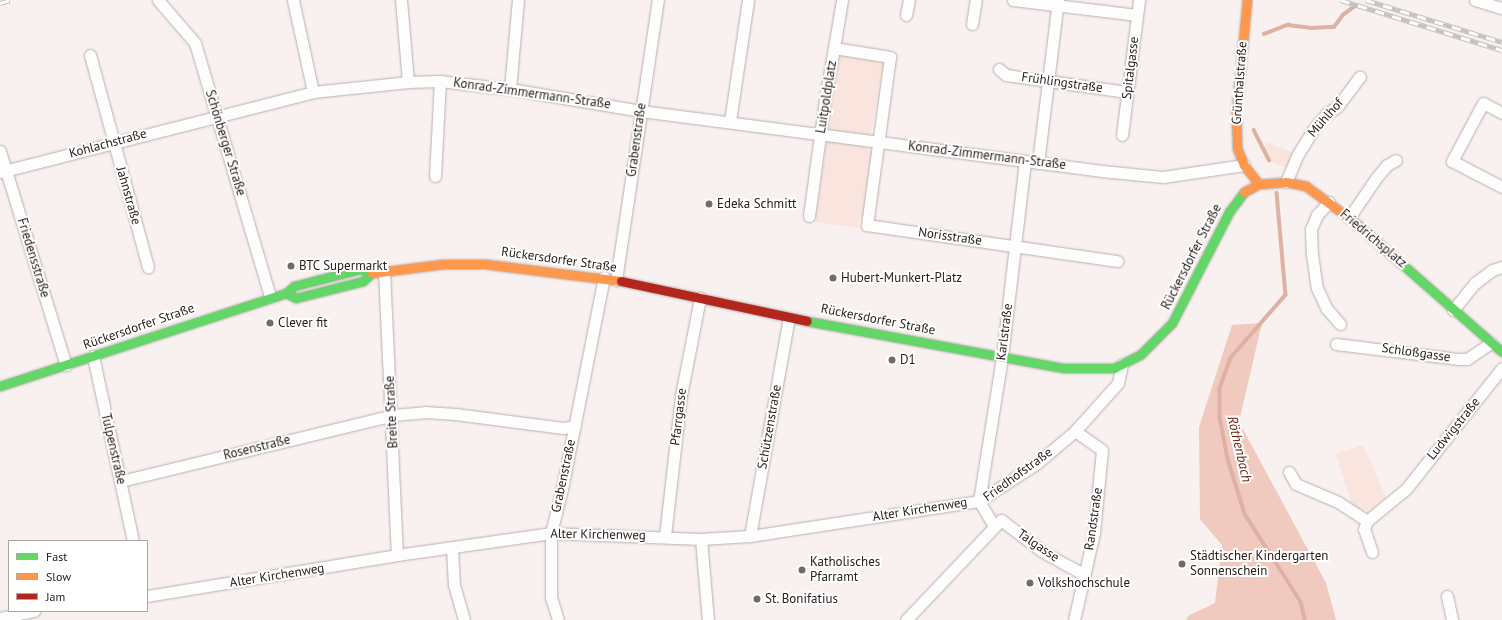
<!DOCTYPE html>
<meta charset="utf-8">
<style>
body{margin:0}
#map{position:relative;width:1502px;height:620px;overflow:hidden;background:#f8f1ef;font-family:"PT Sans",sans-serif}
div>[style]{position:absolute}
[style*='--x']{left:calc(var(--x)*1px);top:calc(var(--y)*1px);width:calc(var(--w)*1px);rotate:calc(var(--a)*1deg)}
.green>*{inset:0;background:#fae4de}
.forest>*{inset:0;background:#f0c9bf}
.stream>*{height:3.5px;margin:-1.75px;padding:0 1.75px;transform-origin:1.75px;border-radius:1.75px;background:#dfb1a4}
.roads{filter:drop-shadow(0 0 1px #b8b0ae) drop-shadow(0 0 1px #b8b0ae)}
.street>*{height:11px;margin:-5.5px;padding:0 5.5px;transform-origin:5.5px;border-radius:5.5px;background:#fefdfd}
.fast>*{height:9px;margin:-4.5px;padding:0 4.5px;transform-origin:4.5px;border-radius:4.5px;background:#63d668}
.slow>*{height:9px;margin:-4.5px;padding:0 4.5px;transform-origin:4.5px;border-radius:4.5px;background:#ff974d}
.jam>*{height:9px;margin:-4.5px;padding:0 4.5px;transform-origin:4.5px;border-radius:4.5px;background:#b3261e}
.rail>*{height:4.5px;margin-top:-2.25px;transform-origin:0;background:repeating-linear-gradient(90deg,#fff 0 9px,#c4c2c1 0 18px);box-sizing:border-box;border-block:1px solid #c4c2c1}
.dots>*{width:11px;height:11px;translate:-50% -50%;box-sizing:border-box;border:2px solid #fff;border-radius:50%}
span{translate:-50% -50%;white-space:nowrap;text-align:center;line-height:1.15;-webkit-text-stroke:4px #fff;paint-order:stroke}
.street-label{font-size:13px;color:#2b201d}
.poi-label{font-size:13px;color:#2b201d}
.left{translate:0 -50%;text-align:left}
.water-label{font-size:14px;color:#6a1f0b;font-style:italic}
.legend{position:absolute;left:8px;top:540px;width:140px;height:72px;box-sizing:border-box;background:#fff;border:1px solid #aaa6a5;margin:0;padding:5px 7px;list-style:none;font-size:12px;color:#2b201d}
.legend li{display:flex;align-items:center;gap:8px;height:20px}
.legend b{width:20px;border:1px solid #aaa6a5}
</style>
<div id="map">
<div class="green">
<i style="clip-path:polygon(840px 53px,884px 61px,868px 150px,876px 152px,867px 218px,859px 217px,859px 228px,815px 222px)"></i>
<i style="clip-path:polygon(1266px 142px,1297px 154px,1291px 169px,1272px 163px,1264px 148px)"></i>
<i style="clip-path:polygon(1363px 445px,1386px 497px,1369px 512px,1352px 505px,1336px 454px)"></i>
</div>
<div class="forest">
<i style="clip-path:polygon(1262px 323px,1239px 422px,1326px 583px,1336px 620px,1186px 620px,1188px 616px,1215px 603px,1222px 545px,1200px 519px,1199px 427px,1232px 325px)"></i>
</div>
<div class="stream">
<i style="--x:1264;--y:34;--w:26;--a:-21"></i>
<i style="--x:1288;--y:25;--w:24;--a:7"></i>
<i style="--x:1312;--y:28;--w:22;--a:-3"></i>
<i style="--x:1334;--y:27;--w:15;--a:-53"></i>
<i style="--x:1343;--y:15;--w:15;--a:-37"></i>
<i style="--x:1254;--y:130;--w:34;--a:63"></i>
<i style="--x:1277;--y:193;--w:102;--a:85"></i>
<i style="--x:1286;--y:295;--w:84;--a:131.1"></i>
<i style="--x:1231;--y:358;--w:32;--a:110"></i>
<i style="--x:1220;--y:388;--w:29;--a:90"></i>
<i style="--x:1220;--y:417;--w:43;--a:79.2"></i>
<i style="--x:1228;--y:459;--w:58;--a:72.8"></i>
<i style="--x:1245;--y:514;--w:104;--a:57.5"></i>
<i style="--x:1301;--y:602;--w:18;--a:77"></i>
</div>
<div class="roads">
<div class="street">
<i style="--x:158;--y:0;--w:57;--a:49.3"></i>
<i style="--x:195;--y:43;--w:265;--a:73.5"></i>
<i style="--x:293;--y:0;--w:94;--a:77.7"></i>
<i style="--x:401;--y:0;--w:82;--a:85.1"></i>
<i style="--x:1013;--y:0;--w:125;--a:6.9"></i>
<i style="--x:1475;--y:0;--w:28;--a:17"></i>
<i style="--x:906;--y:15;--w:15;--a:-79"></i>
<i style="--x:972;--y:24;--w:24;--a:-81"></i>
<i style="--x:834;--y:48;--w:49;--a:-80.5"></i>
<i style="--x:90;--y:55;--w:220;--a:74.7"></i>
<i style="--x:999;--y:69;--w:9;--a:41"></i>
<i style="--x:1006;--y:75;--w:122;--a:8"></i>
<i style="--x:510;--y:89;--w:89;--a:-84.9"></i>
<i style="--x:1502;--y:113;--w:21;--a:-152"></i>
<i style="--x:1483;--y:103;--w:66;--a:118.1"></i>
<i style="--x:1452;--y:161;--w:56;--a:27.5"></i>
<i style="--x:730;--y:121;--w:122;--a:-81.5"></i>
<i style="--x:1122;--y:135;--w:136;--a:-82.8"></i>
<i style="--x:0;--y:151;--w:224;--a:72.9"></i>
<i style="--x:1038;--y:163;--w:164;--a:-83"></i>
<i style="--x:0;--y:172;--w:323;--a:-14.3"></i>
<i style="--x:313;--y:92;--w:96;--a:-6"></i>
<i style="--x:408;--y:82;--w:32;--a:-2"></i>
<i style="--x:440;--y:81;--w:70;--a:6.5"></i>
<i style="--x:510;--y:89;--w:133;--a:9.5"></i>
<i style="--x:641;--y:111;--w:475;--a:7.4"></i>
<i style="--x:1112;--y:172;--w:51;--a:5.6"></i>
<i style="--x:1163;--y:177;--w:82;--a:-8.4"></i>
<i style="--x:435;--y:176;--w:95;--a:-87"></i>
<i style="--x:1286;--y:182;--w:30;--a:-67"></i>
<i style="--x:1298;--y:154;--w:32;--a:-58"></i>
<i style="--x:1315;--y:127;--w:18;--a:-49"></i>
<i style="--x:1327;--y:113;--w:12;--a:-31"></i>
<i style="--x:1337;--y:107;--w:38;--a:-53"></i>
<i style="--x:1329;--y:202;--w:18;--a:133"></i>
<i style="--x:1317;--y:215;--w:15;--a:113"></i>
<i style="--x:1311;--y:229;--w:25;--a:88"></i>
<i style="--x:1312;--y:254;--w:34;--a:82"></i>
<i style="--x:1317;--y:288;--w:23;--a:65"></i>
<i style="--x:1327;--y:309;--w:20;--a:49"></i>
<i style="--x:809;--y:216;--w:125;--a:-82.2"></i>
<i style="--x:826;--y:92;--w:45;--a:-79.7"></i>
<i style="--x:834;--y:48;--w:57;--a:9.1"></i>
<i style="--x:890;--y:57;--w:170;--a:97.8"></i>
<i style="--x:867;--y:225;--w:253;--a:8.2"></i>
<i style="--x:1349;--y:218;--w:48;--a:-56"></i>
<i style="--x:1376;--y:178;--w:17;--a:-50"></i>
<i style="--x:1387;--y:165;--w:10;--a:-29"></i>
<i style="--x:384;--y:270;--w:285;--a:87.4"></i>
<i style="--x:616;--y:280;--w:283;--a:-81.5"></i>
<i style="--x:1453;--y:310;--w:35;--a:-51"></i>
<i style="--x:1475;--y:283;--w:21;--a:-37"></i>
<i style="--x:1492;--y:270;--w:10;--a:-17"></i>
<i style="--x:1336;--y:344;--w:124;--a:7"></i>
<i style="--x:1459;--y:359;--w:8;--a:0"></i>
<i style="--x:1467;--y:359;--w:29;--a:-34"></i>
<i style="--x:93;--y:356;--w:189;--a:77.8"></i>
<i style="--x:1289;--y:472;--w:14;--a:60"></i>
<i style="--x:1296;--y:484;--w:46;--a:23.2"></i>
<i style="--x:1338;--y:502;--w:35;--a:33"></i>
<i style="--x:121;--y:481;--w:280;--a:-13.6"></i>
<i style="--x:393;--y:415;--w:32;--a:-5"></i>
<i style="--x:425;--y:412;--w:30;--a:4"></i>
<i style="--x:455;--y:414;--w:109;--a:7.4"></i>
<i style="--x:563;--y:428;--w:12;--a:-9"></i>
<i style="--x:979;--y:501;--w:146;--a:-80.9"></i>
<i style="--x:1002;--y:357;--w:196;--a:-83.3"></i>
<i style="--x:979;--y:501;--w:29;--a:59"></i>
<i style="--x:665;--y:536;--w:142;--a:-83.5"></i>
<i style="--x:681;--y:395;--w:99;--a:-78.9"></i>
<i style="--x:750;--y:536;--w:221;--a:-79.9"></i>
<i style="--x:701;--y:539;--w:81;--a:85.1"></i>
<i style="--x:452;--y:548;--w:37;--a:87"></i>
<i style="--x:454;--y:585;--w:36;--a:74"></i>
<i style="--x:1372;--y:552;--w:24;--a:-109"></i>
<i style="--x:1364;--y:529;--w:9;--a:-69"></i>
<i style="--x:1367;--y:521;--w:50;--a:-39.4"></i>
<i style="--x:1406;--y:489;--w:154;--a:-51.6"></i>
<i style="--x:147;--y:596;--w:253;--a:-9.3"></i>
<i style="--x:397;--y:555;--w:156;--a:-8.1"></i>
<i style="--x:551;--y:533;--w:150;--a:2.3"></i>
<i style="--x:701;--y:539;--w:49;--a:-3.5"></i>
<i style="--x:750;--y:536;--w:232;--a:-8.7"></i>
<i style="--x:979;--y:501;--w:68;--a:-33"></i>
<i style="--x:1036;--y:464;--w:51;--a:-40.2"></i>
<i style="--x:1075;--y:431;--w:64;--a:-48.1"></i>
<i style="--x:1118;--y:383;--w:19;--a:-78"></i>
<i style="--x:1447;--y:596;--w:25;--a:78"></i>
<i style="--x:0;--y:618;--w:35;--a:-12"></i>
<i style="--x:558;--y:620;--w:24;--a:-107"></i>
<i style="--x:551;--y:597;--w:64;--a:-90"></i>
<i style="--x:551;--y:533;--w:45;--a:-76"></i>
<i style="--x:562;--y:489;--w:216;--a:-78.8"></i>
<i style="--x:906;--y:620;--w:138;--a:-46.5"></i>
<i style="--x:1001;--y:520;--w:53;--a:37.3"></i>
<i style="--x:1043;--y:552;--w:48;--a:28.7"></i>
<i style="--x:1074;--y:620;--w:89;--a:-77.1"></i>
<i style="--x:1094;--y:533;--w:83;--a:-84.5"></i>
<i style="--x:1102;--y:450;--w:33;--a:-145"></i>
</div>
<div class="fast">
<i style="--x:1353;--y:221;--w:198;--a:41.3"></i>
<i style="--x:286;--y:293;--w:11;--a:27"></i>
<i style="--x:296;--y:298;--w:69;--a:-14.2"></i>
<i style="--x:363;--y:281;--w:12;--a:-42"></i>
<i style="--x:807;--y:321;--w:261;--a:10.4"></i>
<i style="--x:1064;--y:368;--w:50;--a:0"></i>
<i style="--x:1114;--y:368;--w:30;--a:-27"></i>
<i style="--x:1141;--y:354;--w:44;--a:-45"></i>
<i style="--x:1172;--y:323;--w:125;--a:-62.8"></i>
<i style="--x:1229;--y:212;--w:25;--a:-53"></i>
<i style="--x:0;--y:386;--w:301;--a:-18"></i>
<i style="--x:286;--y:293;--w:11;--a:-41"></i>
<i style="--x:294;--y:286;--w:68;--a:-14.4"></i>
<i style="--x:360;--y:269;--w:13;--a:18"></i>
</div>
<div class="slow">
<i style="--x:1247;--y:0;--w:115;--a:95.5"></i>
<i style="--x:1236;--y:114;--w:34;--a:88"></i>
<i style="--x:1237;--y:148;--w:18;--a:68"></i>
<i style="--x:1244;--y:165;--w:24;--a:52"></i>
<i style="--x:1244;--y:192;--w:17;--a:-28"></i>
<i style="--x:1259;--y:184;--w:27;--a:-4"></i>
<i style="--x:1286;--y:182;--w:20;--a:11"></i>
<i style="--x:1306;--y:186;--w:59;--a:36.7"></i>
<i style="--x:372;--y:273;--w:72;--a:-7.2"></i>
<i style="--x:443;--y:264;--w:42;--a:0"></i>
<i style="--x:485;--y:264;--w:137;--a:7.1"></i>
</div>
<div class="jam">
<i style="--x:621;--y:281;--w:190;--a:12.1"></i>
</div>
</div>
<div class="rail">
<i style="--x:1341;--y:0;--w:169;--a:17.3"></i>
<i style="--x:1366;--y:0;--w:142;--a:17.2"></i>
<i style="--x:0;--y:3;--w:10;--a:-17"></i>
</div>
<div class="dots">
<i style="left:709px;top:204px;background:#736966"></i>
<i style="left:291px;top:266px;background:#736966"></i>
<i style="left:833px;top:278px;background:#736966"></i>
<i style="left:270px;top:323px;background:#736966"></i>
<i style="left:892px;top:360px;background:#736966"></i>
<i style="left:1182px;top:564px;background:#736966"></i>
<i style="left:802px;top:570px;background:#736966"></i>
<i style="left:1030px;top:583px;background:#736966"></i>
<i style="left:757px;top:599px;background:#736966"></i>
</div>
<div class="street-label">
<span style="left:1131px;top:68px;rotate:-83deg">Spitalgasse</span>
<span style="left:1062px;top:83px;rotate:8deg">Frühlingstraße</span>
<span style="left:1240px;top:83px;rotate:-86deg">Grünthalstraße</span>
<span style="left:532px;top:94px;rotate:8deg">Konrad-Zimmermann-Straße</span>
<span style="left:827px;top:97px;rotate:-81deg">Luitpoldplatz</span>
<span style="left:1326px;top:118px;rotate:-49deg">Mühlhof</span>
<span style="left:637px;top:140px;rotate:-82deg">Grabenstraße</span>
<span style="left:225px;top:143px;rotate:73deg">Schönberger Straße</span>
<span style="left:108px;top:144px;rotate:-15deg">Kohlachstraße</span>
<span style="left:987px;top:156px;rotate:7deg">Konrad-Zimmermann-Straße</span>
<span style="left:128px;top:196px;rotate:74deg">Jahnstraße</span>
<span style="left:950px;top:237px;rotate:8deg">Norisstraße</span>
<span style="left:1373px;top:239px;rotate:40deg">Friedrichsplatz</span>
<span style="left:1192px;top:257px;rotate:-63deg">Rückersdorfer Straße</span>
<span style="left:33px;top:258px;rotate:73deg">Friedensstraße</span>
<span style="left:559px;top:260px;rotate:8deg">Rückersdorfer Straße</span>
<span style="left:878px;top:320px;rotate:11deg">Rückersdorfer Straße</span>
<span style="left:139px;top:327px;rotate:-19deg">Rückersdorfer Straße</span>
<span style="left:1005px;top:332px;rotate:-83deg">Karlstraße</span>
<span style="left:1416px;top:353px;rotate:8deg">Schloßgasse</span>
<span style="left:392px;top:412px;rotate:-93deg">Breite Straße</span>
<span style="left:679px;top:417px;rotate:-83deg">Pfarrgasse</span>
<span style="left:770px;top:427px;rotate:-80deg">Schützenstraße</span>
<span style="left:1454px;top:429px;rotate:-51deg">Ludwigstraße</span>
<span style="left:257px;top:448px;rotate:-14deg">Rosenstraße</span>
<span style="left:113px;top:449px;rotate:77deg">Tulpenstraße</span>
<span style="left:1018px;top:475px;rotate:-36deg">Friedhofstraße</span>
<span style="left:564px;top:476px;rotate:-78deg">Grabenstraße</span>
<span style="left:920px;top:510px;rotate:-9deg">Alter Kirchenweg</span>
<span style="left:1094px;top:519px;rotate:-82deg">Randstraße</span>
<span style="left:598px;top:535px;rotate:1deg">Alter Kirchenweg</span>
<span style="left:1038px;top:546px;rotate:34deg">Talgasse</span>
<span style="left:277px;top:576px;rotate:-9deg">Alter Kirchenweg</span>
</div>
<div class="poi-label">
<span class="left" style="left:717px;top:204px">Edeka Schmitt</span>
<span class="left" style="left:299px;top:266px">BTC Supermarkt</span>
<span class="left" style="left:841px;top:278px">Hubert-Munkert-Platz</span>
<span class="left" style="left:278px;top:323px">Clever fit</span>
<span class="left" style="left:900px;top:360px">D1</span>
<span class="left" style="left:1190px;top:564px">Städtischer Kindergarten<br>Sonnenschein</span>
<span class="left" style="left:810px;top:570px">Katholisches<br>Pfarramt</span>
<span class="left" style="left:1038px;top:583px">Volkshochschule</span>
<span class="left" style="left:765px;top:599px">St. Bonifatius</span>
</div>
<div class="water-label">
<span style="left:1240px;top:449px;rotate:77deg">Röthenbach</span>
</div>
<ul class="legend">
<li><b style="height:5px;background:#63d668"></b>Fast</li>
<li><b style="height:5px;background:#ff974d"></b>Slow</li>
<li><b style="height:5px;background:#b3261e"></b>Jam</li>
</ul>
</div>
